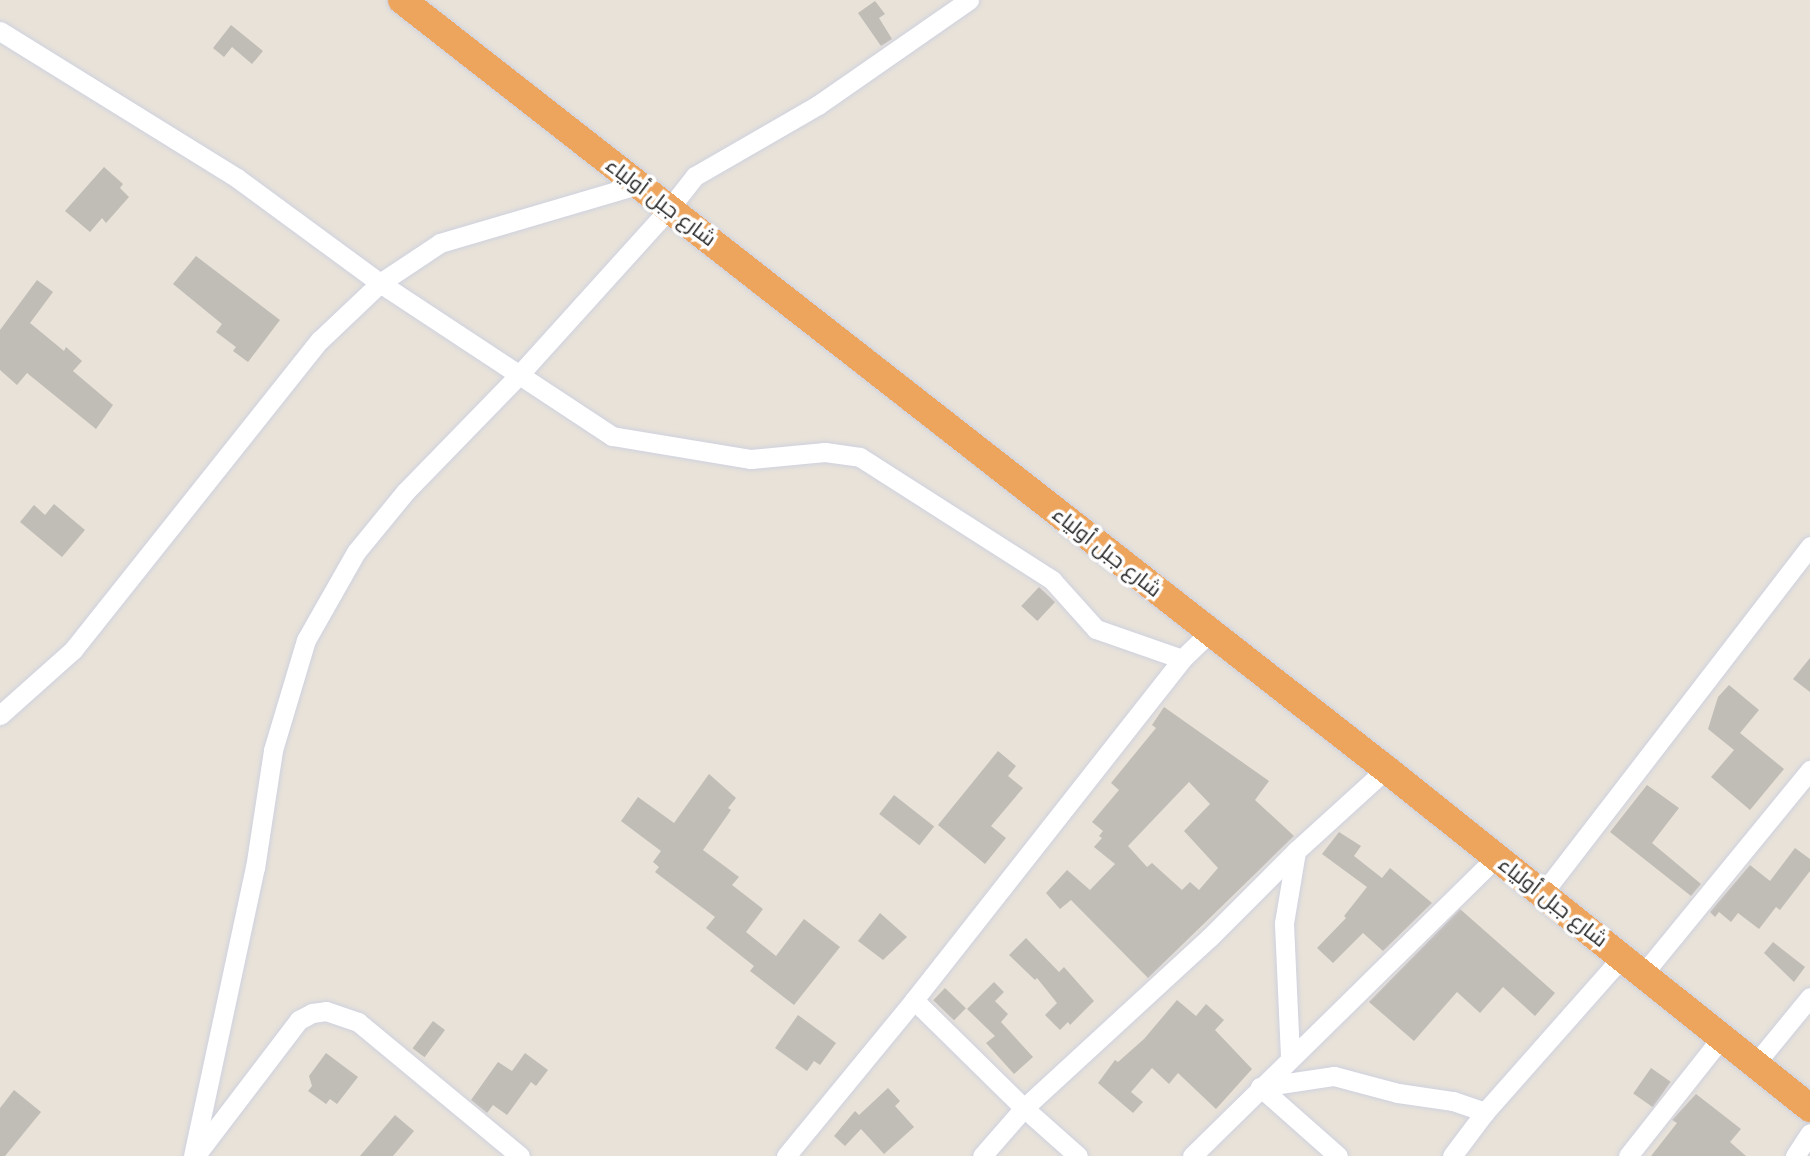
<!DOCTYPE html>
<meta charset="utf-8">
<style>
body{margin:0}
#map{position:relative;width:1810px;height:1156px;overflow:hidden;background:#e8e2d9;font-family:Inter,Cairo,sans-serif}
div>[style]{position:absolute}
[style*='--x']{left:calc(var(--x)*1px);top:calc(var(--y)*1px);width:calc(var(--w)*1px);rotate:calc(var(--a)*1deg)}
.building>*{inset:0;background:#c0bcb6;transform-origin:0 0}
.roads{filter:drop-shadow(0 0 2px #ced1de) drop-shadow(0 0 2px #ced1de)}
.minor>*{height:19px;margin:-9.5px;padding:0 9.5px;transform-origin:9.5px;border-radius:9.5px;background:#fff}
.highway>*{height:28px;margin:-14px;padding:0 14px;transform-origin:14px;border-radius:14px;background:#eda55e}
span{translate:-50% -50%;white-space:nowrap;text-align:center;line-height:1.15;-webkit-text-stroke:7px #fff;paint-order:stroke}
.street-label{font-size:21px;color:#262626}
</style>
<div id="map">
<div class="building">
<i style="clip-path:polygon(875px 1px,885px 14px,879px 18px,892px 39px,881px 46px,858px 13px)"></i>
<i style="clip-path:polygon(231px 25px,263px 51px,252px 64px,232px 47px,224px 57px,213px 48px)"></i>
<i style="clip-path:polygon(104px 167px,123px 184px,120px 188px,129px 197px,106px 223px,102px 218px,90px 232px,65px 211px)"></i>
<i style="clip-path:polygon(196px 256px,280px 320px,248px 362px,233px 351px,236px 347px,216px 332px,222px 324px,173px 284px)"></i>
<i style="clip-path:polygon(37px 280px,53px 292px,30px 323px,64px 351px,66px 347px,82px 361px,73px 371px,113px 405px,96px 429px,27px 373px,17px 385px,0 370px,0 330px)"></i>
<i style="clip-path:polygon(54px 504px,85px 530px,62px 557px,20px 522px,34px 505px,45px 515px)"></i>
<i style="left:1039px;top:587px;width:22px;height:26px;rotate:43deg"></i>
<i style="clip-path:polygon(1810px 658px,1810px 692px,1793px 679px)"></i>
<i style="clip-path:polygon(1729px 685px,1759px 710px,1740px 733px,1784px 769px,1750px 810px,1711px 777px,1734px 750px,1708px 729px,1718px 697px)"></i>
<i style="clip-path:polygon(evenodd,1164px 707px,1269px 781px,1255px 800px,1294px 836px,1148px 978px,1071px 900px,1060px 909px,1046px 893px,1067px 870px,1090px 890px,1115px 864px,1094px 847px,1102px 838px,1099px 836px,1103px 831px,1092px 822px,1119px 790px,1111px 783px,1156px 728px,1152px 725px,1164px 707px,1189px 782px,1210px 804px,1184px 831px,1218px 868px,1199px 890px,1190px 882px,1182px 890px,1152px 863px,1147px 867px,1128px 846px,1189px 782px)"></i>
<i style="clip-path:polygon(998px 751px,1016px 766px,1008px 776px,1023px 788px,991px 826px,1006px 838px,985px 864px,938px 825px)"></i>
<i style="clip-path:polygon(709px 774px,736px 798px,728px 808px,731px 810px,703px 850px,739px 877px,732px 885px,763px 909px,746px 932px,776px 956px,804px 919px,840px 947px,794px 1005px,750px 971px,754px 966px,706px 928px,715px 917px,655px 872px,659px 867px,653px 862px,661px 851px,621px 821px,638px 797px,674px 823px)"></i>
<i style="clip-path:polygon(1647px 785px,1679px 808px,1652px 843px,1701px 884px,1691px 896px,1610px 832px)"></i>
<i style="left:894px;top:795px;width:51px;height:24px;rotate:38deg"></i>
<i style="clip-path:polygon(1339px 832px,1361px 846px,1354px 856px,1382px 878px,1390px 868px,1432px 903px,1383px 951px,1363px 933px,1333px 963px,1317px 948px,1346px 918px,1344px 916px,1367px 887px,1322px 854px)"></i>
<i style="clip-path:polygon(1795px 848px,1810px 859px,1810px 871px,1780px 910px,1776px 907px,1759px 929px,1738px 913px,1731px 922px,1719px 912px,1715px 917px,1710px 912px,1750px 865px,1770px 881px)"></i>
<i style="clip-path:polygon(1460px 909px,1555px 993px,1535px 1016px,1503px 987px,1480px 1013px,1457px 992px,1414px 1041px,1369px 1002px)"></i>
<i style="clip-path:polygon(880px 913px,907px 937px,883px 960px,858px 941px)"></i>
<i style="clip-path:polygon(1026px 938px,1059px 972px,1064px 967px,1094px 1001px,1070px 1025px,1068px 1022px,1060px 1030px,1045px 1015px,1057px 1003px,1037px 978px,1035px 980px,1009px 955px)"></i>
<i style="clip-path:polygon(1773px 942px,1805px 967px,1794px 982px,1764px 953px)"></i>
<i style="clip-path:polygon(994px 982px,1004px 992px,995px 1001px,1008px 1014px,1001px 1022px,1033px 1057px,1014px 1074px,986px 1043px,995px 1036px,967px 1009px)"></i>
<i style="left:945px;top:988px;width:29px;height:17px;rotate:44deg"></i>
<i style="clip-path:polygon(1177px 1000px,1196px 1016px,1206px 1004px,1224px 1020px,1215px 1030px,1252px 1069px,1216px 1109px,1178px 1073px,1169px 1084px,1152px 1068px,1131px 1092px,1143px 1102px,1133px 1113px,1098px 1083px,1115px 1060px,1118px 1062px,1144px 1039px)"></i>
<i style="clip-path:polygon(798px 1015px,836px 1043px,820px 1065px,814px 1061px,807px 1071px,775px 1048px)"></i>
<i style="left:433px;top:1021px;width:15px;height:34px;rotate:37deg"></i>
<i style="clip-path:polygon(326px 1053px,358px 1077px,337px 1104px,330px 1099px,326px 1104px,308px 1091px,312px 1086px,309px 1076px)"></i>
<i style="clip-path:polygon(525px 1053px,548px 1070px,536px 1086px,531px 1082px,507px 1115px,493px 1105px,487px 1113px,471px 1100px,498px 1062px,512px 1071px)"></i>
<i style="left:1651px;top:1068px;width:24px;height:31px;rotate:35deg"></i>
<i style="clip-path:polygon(888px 1088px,900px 1101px,895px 1106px,914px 1127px,884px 1154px,861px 1129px,845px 1146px,834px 1136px,855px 1111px,859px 1115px)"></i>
<i style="clip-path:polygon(14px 1090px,41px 1112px,5px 1156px,0 1156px,0 1108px)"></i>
<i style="clip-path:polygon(1696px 1094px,1741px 1129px,1730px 1142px,1746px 1156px,1651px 1156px,1677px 1123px,1672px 1120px)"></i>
<i style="clip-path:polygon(395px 1115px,414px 1131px,393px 1156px,360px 1156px)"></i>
</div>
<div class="roads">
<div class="minor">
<i style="--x:0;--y:31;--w:279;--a:31.8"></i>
<i style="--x:237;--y:178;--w:177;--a:36.3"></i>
<i style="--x:380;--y:283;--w:278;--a:33.4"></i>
<i style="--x:612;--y:436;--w:141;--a:9.4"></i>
<i style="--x:751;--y:459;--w:74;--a:-5.4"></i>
<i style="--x:825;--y:452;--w:35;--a:8"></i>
<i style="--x:860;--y:457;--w:228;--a:32.6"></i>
<i style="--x:1052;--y:580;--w:66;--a:48.1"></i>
<i style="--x:1096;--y:629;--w:91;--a:19.2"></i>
<i style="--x:0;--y:715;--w:98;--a:-41.7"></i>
<i style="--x:73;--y:650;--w:396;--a:-51.5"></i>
<i style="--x:320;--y:340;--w:83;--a:-43.5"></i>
<i style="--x:380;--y:283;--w:72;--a:-33.7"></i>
<i style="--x:440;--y:243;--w:205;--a:-16.4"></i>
<i style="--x:1543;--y:893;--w:438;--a:-52.4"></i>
<i style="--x:1643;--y:974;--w:264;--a:-50.7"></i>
<i style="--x:914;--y:1000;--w:154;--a:44.5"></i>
<i style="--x:1024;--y:1108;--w:72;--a:41.6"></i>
<i style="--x:1290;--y:1056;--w:133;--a:-92.6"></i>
<i style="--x:1284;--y:923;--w:73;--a:-80.5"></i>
<i style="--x:1756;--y:1063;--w:85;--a:-50.7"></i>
<i style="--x:1260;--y:1087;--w:75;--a:-8.5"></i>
<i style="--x:1334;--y:1076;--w:66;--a:14.9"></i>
<i style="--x:1398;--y:1093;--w:56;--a:8.3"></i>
<i style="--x:1453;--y:1101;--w:34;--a:19"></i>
<i style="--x:1260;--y:1087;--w:104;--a:41.5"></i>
<i style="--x:196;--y:1155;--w:170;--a:-52.7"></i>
<i style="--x:299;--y:1020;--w:15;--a:-28"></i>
<i style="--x:312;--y:1013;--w:14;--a:-8"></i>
<i style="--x:326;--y:1011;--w:34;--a:19"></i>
<i style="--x:358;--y:1022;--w:210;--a:39.6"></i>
<i style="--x:193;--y:1156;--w:295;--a:-77.9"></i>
<i style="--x:255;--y:868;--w:119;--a:-81.3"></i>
<i style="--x:273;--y:750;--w:115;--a:-73.3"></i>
<i style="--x:306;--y:640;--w:101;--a:-60.4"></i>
<i style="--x:356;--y:552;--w:79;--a:-50.7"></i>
<i style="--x:406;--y:491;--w:161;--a:-45.8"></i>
<i style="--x:518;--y:376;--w:225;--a:-47.9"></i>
<i style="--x:669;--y:209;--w:42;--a:-51.8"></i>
<i style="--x:695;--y:176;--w:142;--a:-30"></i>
<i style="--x:818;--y:105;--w:184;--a:-34.8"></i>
<i style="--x:786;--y:1156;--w:202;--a:-50.6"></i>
<i style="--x:914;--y:1000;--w:434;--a:-51.8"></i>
<i style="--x:1182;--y:659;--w:39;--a:-44"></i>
<i style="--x:982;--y:1156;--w:64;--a:-48.8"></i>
<i style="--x:1024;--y:1108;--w:253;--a:-42.6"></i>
<i style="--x:1210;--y:937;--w:122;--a:-45"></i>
<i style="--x:1296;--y:851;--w:122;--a:-42.3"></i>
<i style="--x:1192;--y:1156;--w:426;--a:-44.5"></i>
<i style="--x:1452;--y:1156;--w:55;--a:-53.1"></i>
<i style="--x:1485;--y:1112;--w:207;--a:-48.5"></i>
<i style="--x:1628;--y:1156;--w:152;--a:-51.7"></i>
<i style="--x:1795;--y:1156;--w:27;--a:-57"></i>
</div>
<div class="highway">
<i style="--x:402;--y:0;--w:1249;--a:38.01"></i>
<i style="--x:1386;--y:769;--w:543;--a:38.64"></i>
</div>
</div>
<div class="street-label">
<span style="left:661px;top:202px;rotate:37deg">شارع جبل أولياء</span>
<span style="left:1107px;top:552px;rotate:38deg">شارع جبل أولياء</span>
<span style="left:1553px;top:902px;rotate:38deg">شارع جبل أولياء</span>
</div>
</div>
